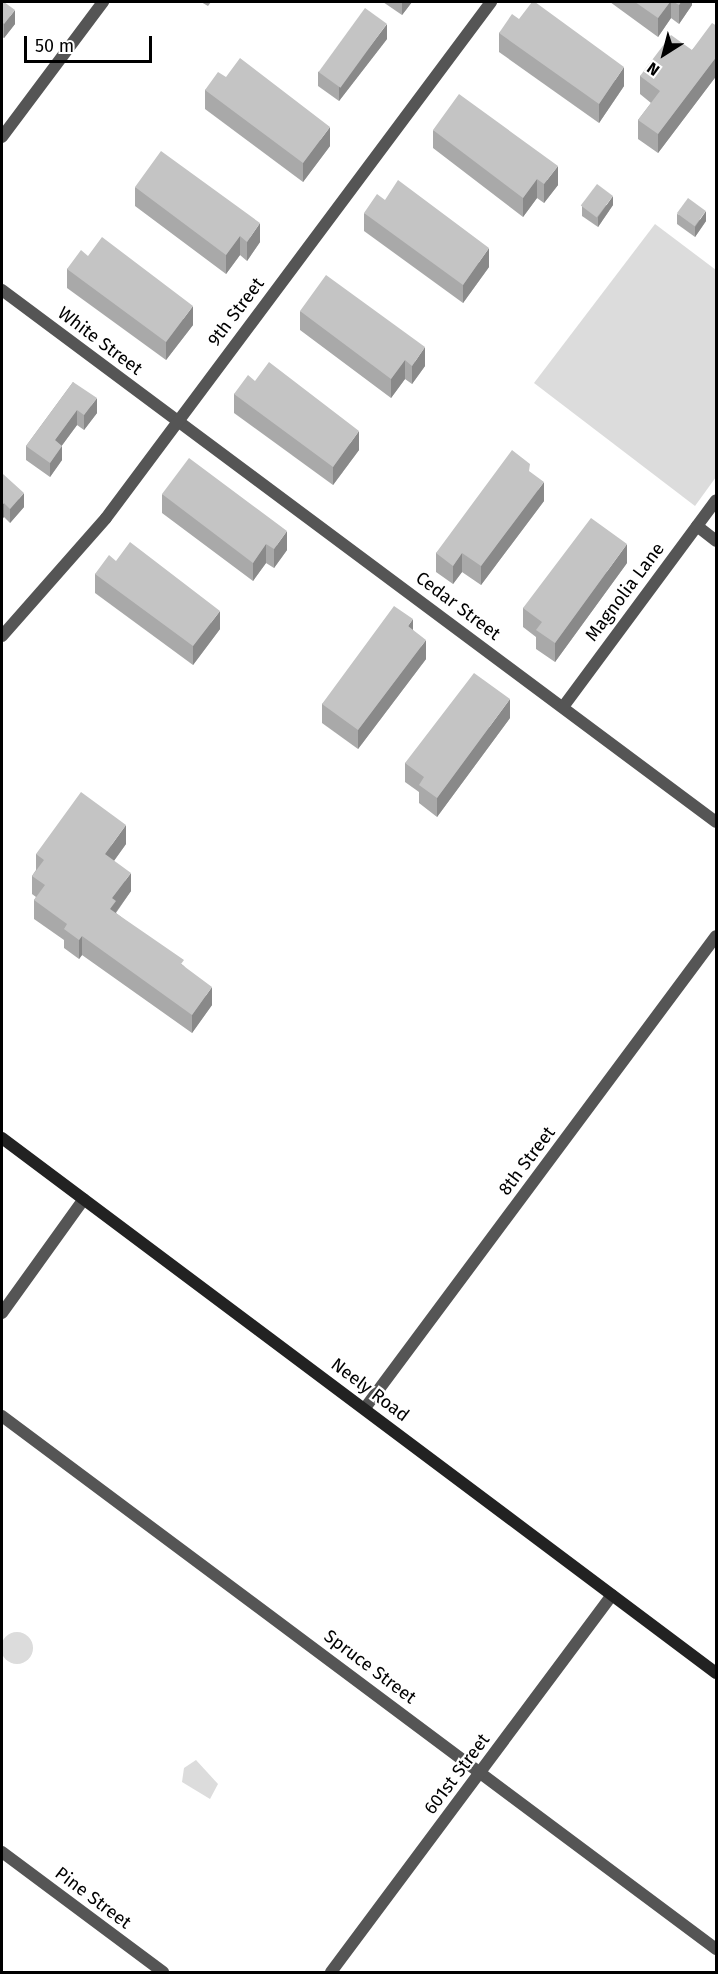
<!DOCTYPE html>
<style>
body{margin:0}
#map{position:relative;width:718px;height:1974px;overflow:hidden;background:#fff;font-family:"Fira Sans",sans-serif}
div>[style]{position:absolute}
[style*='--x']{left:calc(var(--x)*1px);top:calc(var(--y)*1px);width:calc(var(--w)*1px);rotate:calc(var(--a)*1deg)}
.green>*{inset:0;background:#dcdcdc}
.round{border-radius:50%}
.street>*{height:12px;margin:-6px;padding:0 6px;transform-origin:6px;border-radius:6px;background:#555}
.secondary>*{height:12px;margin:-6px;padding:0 6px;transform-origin:6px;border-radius:6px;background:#222}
.wall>*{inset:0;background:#a9a9a9}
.shaded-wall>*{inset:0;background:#898989}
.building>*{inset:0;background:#c4c4c4;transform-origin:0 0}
span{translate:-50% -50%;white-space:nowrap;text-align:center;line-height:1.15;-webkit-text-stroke:4.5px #fff;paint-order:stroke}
.street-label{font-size:18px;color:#000}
.frame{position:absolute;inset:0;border:3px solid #000;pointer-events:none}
.north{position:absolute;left:634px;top:24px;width:60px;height:60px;-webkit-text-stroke:4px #fff;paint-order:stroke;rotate:216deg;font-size:16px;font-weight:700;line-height:24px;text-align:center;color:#000}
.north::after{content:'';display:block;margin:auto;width:21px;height:27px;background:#000;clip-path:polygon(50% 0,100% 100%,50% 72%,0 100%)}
.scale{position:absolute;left:24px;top:36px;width:128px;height:27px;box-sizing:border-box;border:3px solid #000;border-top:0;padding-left:8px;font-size:18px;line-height:21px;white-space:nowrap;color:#000;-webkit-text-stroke:4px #fff;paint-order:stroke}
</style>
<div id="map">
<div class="green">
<i style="clip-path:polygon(655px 224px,716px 270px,716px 477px,695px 506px,534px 383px)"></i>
<i class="round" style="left:1px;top:1632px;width:32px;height:32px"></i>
<i style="clip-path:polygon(196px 1760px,218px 1784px,210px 1799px,182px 1782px,184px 1768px)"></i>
</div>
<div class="street">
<i style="--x:2;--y:137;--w:169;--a:-53.2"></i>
<i style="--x:2;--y:290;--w:890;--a:36.69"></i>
<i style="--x:697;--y:526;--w:24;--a:38"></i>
<i style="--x:2;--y:636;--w:157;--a:-48.6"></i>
<i style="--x:106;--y:518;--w:644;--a:-53.27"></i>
<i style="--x:563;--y:707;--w:257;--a:-53.5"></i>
<i style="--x:2;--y:1313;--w:140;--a:-54.3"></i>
<i style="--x:365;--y:1408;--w:588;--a:-53.36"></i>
<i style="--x:2;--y:1416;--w:891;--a:36.74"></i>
<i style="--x:2;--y:1852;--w:201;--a:36.7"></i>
<i style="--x:331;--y:1972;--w:470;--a:-53.3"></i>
</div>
<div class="secondary">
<i style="--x:2;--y:1138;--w:892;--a:36.84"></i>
</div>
<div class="wall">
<i style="clip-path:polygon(2px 2px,15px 24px,4px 38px,2px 37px)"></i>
<i style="clip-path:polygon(201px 2px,211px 2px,208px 6px)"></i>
<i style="clip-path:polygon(383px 2px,412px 2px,402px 15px)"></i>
<i style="clip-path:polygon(610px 2px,692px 2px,692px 5px,679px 24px,671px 18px,658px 37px)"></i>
<i style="clip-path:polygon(519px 19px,624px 86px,599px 123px,499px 52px,499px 33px)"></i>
<i style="clip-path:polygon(717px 26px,717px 75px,658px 153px,638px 139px,638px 120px,651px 103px,640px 94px,640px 76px,692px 50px)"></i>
<i style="clip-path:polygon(387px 39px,339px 101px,318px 86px,318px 72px)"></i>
<i style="clip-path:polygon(226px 77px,330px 146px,303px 182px,205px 109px,205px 90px)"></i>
<i style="clip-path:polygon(433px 130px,558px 185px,544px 203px,537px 198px,523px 217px,433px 148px)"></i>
<i style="clip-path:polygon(135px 187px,260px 242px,247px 261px,240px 255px,226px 274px,135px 206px)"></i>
<i style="clip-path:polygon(613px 205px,598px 227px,582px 216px,582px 206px)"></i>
<i style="clip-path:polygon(364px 213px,489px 267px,463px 303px,364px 231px)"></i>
<i style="clip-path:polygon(677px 214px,706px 221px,695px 237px,677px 224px)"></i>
<i style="clip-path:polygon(88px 256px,193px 325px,166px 360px,67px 288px,67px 269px)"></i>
<i style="clip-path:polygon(300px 311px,425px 366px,412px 384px,405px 379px,391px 398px,300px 330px)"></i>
<i style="clip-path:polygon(255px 381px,359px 450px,333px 485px,234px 413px,234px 394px)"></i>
<i style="clip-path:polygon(73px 382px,97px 413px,84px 430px,77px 425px,62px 445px,62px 460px,50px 477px,26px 460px,26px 446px)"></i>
<i style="clip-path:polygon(530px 472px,544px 501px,481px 585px,462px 572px,453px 584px,436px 572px,436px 553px)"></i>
<i style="clip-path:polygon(2px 475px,24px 507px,10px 523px,4px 517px)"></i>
<i style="clip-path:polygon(162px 494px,287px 550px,274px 568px,266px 563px,253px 581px,162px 513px)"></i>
<i style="clip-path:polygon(116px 561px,220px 629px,193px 665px,95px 593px,95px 574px)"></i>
<i style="clip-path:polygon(627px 563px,555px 662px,536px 649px,536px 637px,523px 627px,523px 608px)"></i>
<i style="clip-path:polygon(413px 630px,426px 659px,358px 749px,322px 723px,322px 704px)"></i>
<i style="clip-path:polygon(510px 718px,437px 817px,419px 803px,419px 792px,405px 782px,405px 763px)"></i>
<i style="clip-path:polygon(126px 844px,114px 861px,131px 891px,116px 913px,184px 966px,212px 1005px,192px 1033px,82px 955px,79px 959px,64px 948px,64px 940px,34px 919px,34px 900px,36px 897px,32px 894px,32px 876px,36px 870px,36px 854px)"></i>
</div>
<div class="shaded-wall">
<i style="clip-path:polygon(402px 2px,412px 2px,402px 15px)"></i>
<i style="clip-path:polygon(670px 2px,671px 2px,671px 18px,658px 37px,658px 18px)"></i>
<i style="clip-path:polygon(681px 2px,692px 2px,692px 5px,679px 24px,679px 5px)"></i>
<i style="clip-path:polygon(15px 10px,15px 24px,4px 38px,4px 24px)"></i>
<i style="clip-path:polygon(387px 24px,387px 39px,339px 101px,339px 87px)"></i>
<i style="clip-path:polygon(717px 56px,717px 75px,658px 153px,658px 134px)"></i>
<i style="clip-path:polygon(624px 67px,624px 86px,599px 123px,599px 104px)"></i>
<i style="clip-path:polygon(330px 127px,330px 146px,303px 182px,303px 163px)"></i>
<i style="clip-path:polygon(558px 166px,558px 185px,544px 203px,544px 184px)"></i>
<i style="clip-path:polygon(537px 179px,537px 198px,523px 217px,523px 198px)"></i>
<i style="clip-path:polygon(613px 196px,613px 205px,598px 227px,598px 217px)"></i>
<i style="clip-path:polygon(706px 211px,706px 221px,695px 237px,695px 227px)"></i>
<i style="clip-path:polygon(260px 223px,260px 242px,247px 261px,247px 242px)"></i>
<i style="clip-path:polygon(240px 236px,240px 255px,226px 274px,226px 255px)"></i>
<i style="clip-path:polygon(489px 248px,489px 267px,463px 303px,463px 285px)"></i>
<i style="clip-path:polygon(193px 306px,193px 325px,166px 360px,166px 342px)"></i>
<i style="clip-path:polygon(425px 347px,425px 366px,412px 384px,412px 366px)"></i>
<i style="clip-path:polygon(405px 360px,405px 379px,391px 398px,391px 379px)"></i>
<i style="clip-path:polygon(97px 398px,97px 413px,84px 430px,84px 415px)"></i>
<i style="clip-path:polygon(77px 410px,77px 425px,55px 455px,55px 440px)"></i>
<i style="clip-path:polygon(359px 431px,359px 450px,333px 485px,333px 467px)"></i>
<i style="clip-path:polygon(62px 446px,62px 460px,50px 477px,50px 463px)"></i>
<i style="clip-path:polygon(544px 482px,544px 501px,481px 585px,481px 566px)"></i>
<i style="clip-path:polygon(24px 493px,24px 507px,10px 523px,10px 509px)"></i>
<i style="clip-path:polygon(4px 503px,4px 517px,2px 520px,2px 505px)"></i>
<i style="clip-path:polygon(287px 531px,287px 550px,274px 568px,274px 549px)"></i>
<i style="clip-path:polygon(266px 544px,266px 563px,253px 581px,253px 563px)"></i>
<i style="clip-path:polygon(627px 544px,627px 563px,555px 662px,555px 643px)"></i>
<i style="clip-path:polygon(462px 553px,462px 572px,453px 584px,453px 566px)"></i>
<i style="clip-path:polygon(220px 611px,220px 629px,193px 665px,193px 646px)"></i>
<i style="clip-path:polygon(413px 619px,413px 638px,408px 626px)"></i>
<i style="clip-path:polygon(426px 640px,426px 659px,358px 749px,358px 730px)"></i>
<i style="clip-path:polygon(510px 699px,510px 718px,437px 817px,437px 798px)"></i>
<i style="clip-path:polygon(126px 825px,126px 844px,105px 873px,105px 854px)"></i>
<i style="clip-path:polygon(131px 873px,131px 891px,116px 912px,116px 920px,110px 909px,112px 898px)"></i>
<i style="clip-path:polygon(82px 936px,82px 955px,79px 959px,79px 940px)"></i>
<i style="clip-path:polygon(212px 987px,212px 1005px,192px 1033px,192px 1015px)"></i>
</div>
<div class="building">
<i style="clip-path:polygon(2px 2px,4px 2px,15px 10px,4px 24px,2px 22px)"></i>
<i style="clip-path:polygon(532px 2px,535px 2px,624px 67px,599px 104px,499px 33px,512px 14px,519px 19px)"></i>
<i style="clip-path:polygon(635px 2px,670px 2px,658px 18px)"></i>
<i style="clip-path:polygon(674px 2px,681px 2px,679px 5px)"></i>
<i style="left:365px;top:8px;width:27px;height:79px;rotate:36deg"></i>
<i style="clip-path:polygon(712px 23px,717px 26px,717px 56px,658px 134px,638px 120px,660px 91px,640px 76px,671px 35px,692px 50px)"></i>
<i style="clip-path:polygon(240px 58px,330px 127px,303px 163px,205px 90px,218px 72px,226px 77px)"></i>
<i style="clip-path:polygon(459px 94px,558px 166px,544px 184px,537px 179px,523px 198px,433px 130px)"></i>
<i style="clip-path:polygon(161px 151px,260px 223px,247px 242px,240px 236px,226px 255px,135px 187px)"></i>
<i style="clip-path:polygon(398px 180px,489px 248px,463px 285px,364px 213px,377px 194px,385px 200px)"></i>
<i style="left:597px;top:184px;width:20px;height:27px;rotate:37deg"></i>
<i style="left:688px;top:198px;width:22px;height:19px;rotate:36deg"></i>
<i style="clip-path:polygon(102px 237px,193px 306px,166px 342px,67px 269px,81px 250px,88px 256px)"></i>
<i style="clip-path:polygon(326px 275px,425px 347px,412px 366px,405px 360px,391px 379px,300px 311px)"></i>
<i style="clip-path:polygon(269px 362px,359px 431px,333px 467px,234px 394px,248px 375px,255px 381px)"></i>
<i style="clip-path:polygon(73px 382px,97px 398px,84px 415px,77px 410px,55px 440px,62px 446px,50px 463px,26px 446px)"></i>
<i style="clip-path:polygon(512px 450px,530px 464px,529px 471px,544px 482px,481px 566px,462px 553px,453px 566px,436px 553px)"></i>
<i style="clip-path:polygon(189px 458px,287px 531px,274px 549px,266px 544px,253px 563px,162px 494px)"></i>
<i style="clip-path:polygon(3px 474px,24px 493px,10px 509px,4px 503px,2px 505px,2px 475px)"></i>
<i style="clip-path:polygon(591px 518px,627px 544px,555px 643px,536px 630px,542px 622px,523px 608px)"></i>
<i style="clip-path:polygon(130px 542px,220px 611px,193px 646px,95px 574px,109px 555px,116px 561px)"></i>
<i style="clip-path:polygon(394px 606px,413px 619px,408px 626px,426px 640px,358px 730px,322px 704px)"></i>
<i style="clip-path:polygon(474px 673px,510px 699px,437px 798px,419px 785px,424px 777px,405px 763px)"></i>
<i style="clip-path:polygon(81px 792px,126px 825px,105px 854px,131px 873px,112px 898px,116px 901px,110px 909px,184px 960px,181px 964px,212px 987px,192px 1015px,82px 936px,79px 940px,64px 929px,67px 924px,34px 900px,45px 885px,32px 876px,44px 860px,36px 854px)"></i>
</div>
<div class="street-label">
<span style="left:236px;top:312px;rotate:-53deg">9th Street</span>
<span style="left:100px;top:341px;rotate:37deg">White Street</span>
<span style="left:625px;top:592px;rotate:-53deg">Magnolia Lane</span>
<span style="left:458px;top:606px;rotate:37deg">Cedar Street</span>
<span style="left:527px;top:1161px;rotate:-53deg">8th Street</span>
<span style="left:370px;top:1390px;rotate:37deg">Neely Road</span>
<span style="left:370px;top:1667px;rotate:37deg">Spruce Street</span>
<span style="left:457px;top:1774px;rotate:-53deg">601st Street</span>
<span style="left:93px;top:1898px;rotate:37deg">Pine Street</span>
</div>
<div class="frame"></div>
<div class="north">N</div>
<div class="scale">50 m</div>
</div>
